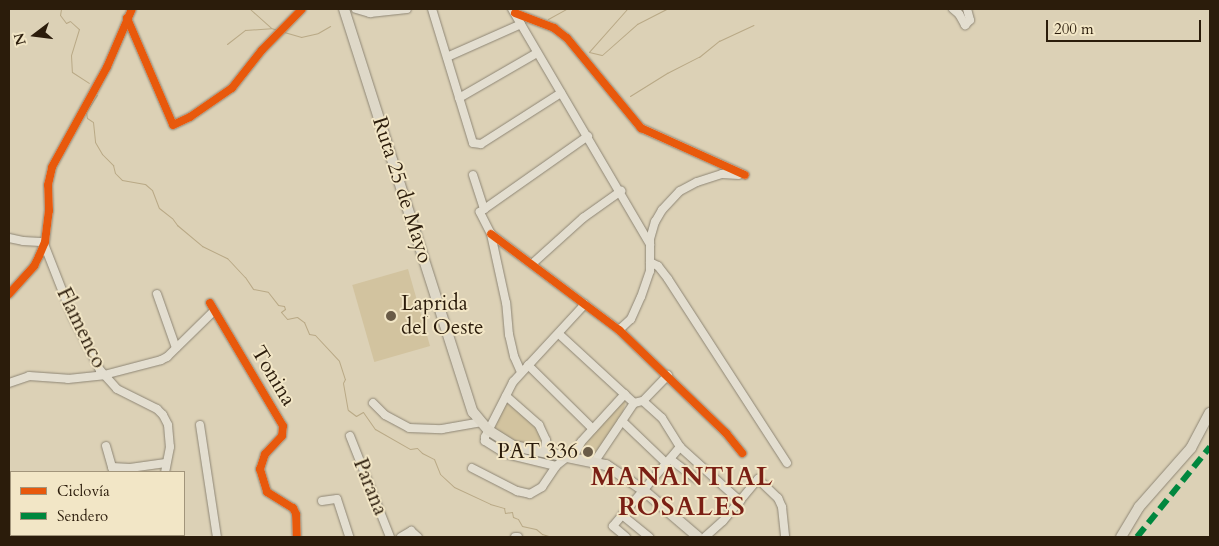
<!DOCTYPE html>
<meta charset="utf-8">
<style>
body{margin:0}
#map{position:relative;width:1219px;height:546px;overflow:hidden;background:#dcd1b6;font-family:Cardo,serif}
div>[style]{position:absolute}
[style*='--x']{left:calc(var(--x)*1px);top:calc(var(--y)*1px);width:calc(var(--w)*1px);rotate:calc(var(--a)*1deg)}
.green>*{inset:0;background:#d2c39f;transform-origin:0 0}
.stream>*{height:1px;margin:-0.5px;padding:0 0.5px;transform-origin:0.5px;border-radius:0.5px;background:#b9a986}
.roads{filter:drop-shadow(0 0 1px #8e8675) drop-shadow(0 0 1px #8e8675)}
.minor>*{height:8px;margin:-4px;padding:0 4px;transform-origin:4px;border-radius:4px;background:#e3ded0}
.major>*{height:10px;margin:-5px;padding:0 5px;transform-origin:5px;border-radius:5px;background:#ded8c8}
.quiet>*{height:6px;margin-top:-3px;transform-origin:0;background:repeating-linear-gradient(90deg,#00873e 0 12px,transparent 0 18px)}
.cycleway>*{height:8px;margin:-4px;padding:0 4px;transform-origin:4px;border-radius:4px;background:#e8590c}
.dots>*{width:14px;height:14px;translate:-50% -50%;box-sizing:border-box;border:2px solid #f2e6c6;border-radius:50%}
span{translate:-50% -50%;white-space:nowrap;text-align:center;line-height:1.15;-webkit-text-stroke:4px #f2e6c6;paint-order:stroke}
.street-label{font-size:21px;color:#2b1c0b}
.poi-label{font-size:21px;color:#2b1c0b}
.left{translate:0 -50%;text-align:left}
.right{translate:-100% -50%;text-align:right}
.district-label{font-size:26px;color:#7a1f14;font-weight:700;letter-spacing:1px}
.frame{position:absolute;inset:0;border:10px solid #2b1c0b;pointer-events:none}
.legend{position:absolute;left:10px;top:471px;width:175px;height:65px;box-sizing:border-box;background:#f2e6c6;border:1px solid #a2957b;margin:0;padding:6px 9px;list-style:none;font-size:15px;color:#2b1c0b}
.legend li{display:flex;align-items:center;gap:10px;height:25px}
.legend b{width:25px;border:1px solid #a2957b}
.north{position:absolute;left:10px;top:10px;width:50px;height:50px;-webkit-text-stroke:4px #f2e6c6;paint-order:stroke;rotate:255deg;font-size:14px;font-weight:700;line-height:20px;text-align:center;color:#2b1c0b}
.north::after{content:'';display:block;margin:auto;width:18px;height:22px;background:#2b1c0b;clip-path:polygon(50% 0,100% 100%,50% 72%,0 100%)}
.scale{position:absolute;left:1046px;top:20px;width:155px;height:22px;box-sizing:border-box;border:2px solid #2b1c0b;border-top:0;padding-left:6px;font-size:15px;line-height:18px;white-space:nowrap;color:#2b1c0b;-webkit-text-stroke:4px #f2e6c6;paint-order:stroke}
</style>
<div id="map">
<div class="green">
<i style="left:408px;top:269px;width:80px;height:58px;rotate:74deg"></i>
<i style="clip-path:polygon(505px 399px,538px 428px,543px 449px,518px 444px,491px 429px)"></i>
<i style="clip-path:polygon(626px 401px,621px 418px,595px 458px,576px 456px,583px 443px,620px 403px)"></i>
</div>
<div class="stream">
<i style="--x:61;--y:9;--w:6;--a:99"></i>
<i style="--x:60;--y:15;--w:10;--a:53"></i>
<i style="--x:66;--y:23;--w:4;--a:-27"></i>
<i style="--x:70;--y:21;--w:12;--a:42"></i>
<i style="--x:79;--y:29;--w:27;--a:107"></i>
<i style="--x:71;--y:55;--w:17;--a:87"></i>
<i style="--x:72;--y:72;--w:20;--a:33"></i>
<i style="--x:250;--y:9;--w:28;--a:42"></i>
<i style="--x:271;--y:28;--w:7;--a:16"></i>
<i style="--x:627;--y:9;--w:57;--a:131.5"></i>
<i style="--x:589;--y:52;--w:13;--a:13"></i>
<i style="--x:602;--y:55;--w:47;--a:-41.5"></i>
<i style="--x:637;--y:24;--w:34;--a:-27"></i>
<i style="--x:548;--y:19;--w:21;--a:-29"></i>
<i style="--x:284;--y:32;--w:18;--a:16"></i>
<i style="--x:301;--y:37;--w:17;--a:-13"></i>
<i style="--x:318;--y:33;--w:14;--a:-30"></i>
<i style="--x:227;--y:44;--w:23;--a:-38"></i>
<i style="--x:245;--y:30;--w:26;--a:-4"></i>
<i style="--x:97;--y:95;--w:20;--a:123"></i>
<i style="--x:86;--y:112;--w:6;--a:81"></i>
<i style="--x:87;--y:118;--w:7;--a:34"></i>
<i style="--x:93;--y:122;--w:20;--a:84"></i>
<i style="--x:95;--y:142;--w:14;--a:60"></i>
<i style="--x:102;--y:154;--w:16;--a:45"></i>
<i style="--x:113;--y:165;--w:8;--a:76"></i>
<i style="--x:115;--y:173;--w:10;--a:45"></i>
<i style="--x:122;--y:180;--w:23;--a:10"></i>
<i style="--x:145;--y:184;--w:9;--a:41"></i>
<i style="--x:152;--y:190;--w:19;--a:69"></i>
<i style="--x:159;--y:208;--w:16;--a:38"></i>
<i style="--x:172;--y:218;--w:9;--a:54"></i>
<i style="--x:177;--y:225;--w:33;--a:40"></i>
<i style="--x:202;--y:246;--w:28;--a:26"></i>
<i style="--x:227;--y:258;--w:26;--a:47"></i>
<i style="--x:245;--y:277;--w:14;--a:56"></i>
<i style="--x:253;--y:289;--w:15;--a:11"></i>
<i style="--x:268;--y:292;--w:16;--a:52"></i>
<i style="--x:278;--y:305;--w:6;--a:9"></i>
<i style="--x:284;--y:306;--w:3;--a:72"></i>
<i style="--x:285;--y:309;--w:5;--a:143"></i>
<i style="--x:281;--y:312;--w:9;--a:49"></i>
<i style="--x:287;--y:319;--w:10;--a:-11"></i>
<i style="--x:297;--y:317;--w:9;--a:36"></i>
<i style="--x:304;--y:322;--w:13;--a:67"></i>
<i style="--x:309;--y:334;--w:6;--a:9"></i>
<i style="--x:315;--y:335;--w:35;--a:47"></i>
<i style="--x:339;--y:361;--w:19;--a:72"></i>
<i style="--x:345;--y:379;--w:4;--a:117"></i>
<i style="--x:343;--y:383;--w:27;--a:80"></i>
<i style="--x:348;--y:410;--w:10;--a:37"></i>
<i style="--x:356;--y:416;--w:8;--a:-30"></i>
<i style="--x:363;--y:412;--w:21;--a:55"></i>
<i style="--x:375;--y:429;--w:40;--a:29.7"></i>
<i style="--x:410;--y:449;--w:7;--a:-8"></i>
<i style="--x:417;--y:448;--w:7;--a:45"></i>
<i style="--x:422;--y:453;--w:13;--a:27"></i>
<i style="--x:434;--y:459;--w:16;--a:68"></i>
<i style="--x:440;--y:474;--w:19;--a:43"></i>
<i style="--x:454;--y:487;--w:40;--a:25"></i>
<i style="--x:490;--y:504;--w:15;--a:16"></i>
<i style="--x:504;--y:508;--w:5;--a:79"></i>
<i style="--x:505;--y:513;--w:7;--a:-8"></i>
<i style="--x:512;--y:512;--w:5;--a:79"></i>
<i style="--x:513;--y:517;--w:5;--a:22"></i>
<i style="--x:518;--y:519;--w:8;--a:60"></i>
<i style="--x:522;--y:526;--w:14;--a:12"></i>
<i style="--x:536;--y:529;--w:8;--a:40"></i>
<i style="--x:542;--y:534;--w:10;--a:17"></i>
<i style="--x:630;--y:96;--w:44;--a:-31.9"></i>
<i style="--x:667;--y:73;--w:36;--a:-27"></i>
<i style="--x:699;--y:57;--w:26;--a:-39"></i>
<i style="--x:719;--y:41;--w:38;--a:-25"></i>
</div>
<div class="roads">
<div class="minor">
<i style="--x:356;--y:9;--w:15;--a:16"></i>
<i style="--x:370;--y:13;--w:37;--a:-6"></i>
<i style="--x:432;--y:9;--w:140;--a:73"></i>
<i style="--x:473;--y:143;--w:8;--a:7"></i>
<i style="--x:481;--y:144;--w:95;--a:-32.5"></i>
<i style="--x:512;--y:9;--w:273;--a:59.6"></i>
<i style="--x:953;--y:9;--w:8;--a:40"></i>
<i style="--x:959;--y:14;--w:13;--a:61"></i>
<i style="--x:965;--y:25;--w:7;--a:-45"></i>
<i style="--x:970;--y:20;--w:11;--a:-105"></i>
<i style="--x:515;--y:13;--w:42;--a:21"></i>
<i style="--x:554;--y:28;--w:16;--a:38"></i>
<i style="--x:567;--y:38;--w:117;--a:50.6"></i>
<i style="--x:641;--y:128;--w:114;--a:24.3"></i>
<i style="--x:127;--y:18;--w:116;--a:66.7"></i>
<i style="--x:173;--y:125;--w:19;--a:-25"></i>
<i style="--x:190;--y:117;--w:51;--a:-34.6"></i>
<i style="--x:232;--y:88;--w:48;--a:-51.7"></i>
<i style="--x:262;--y:50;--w:57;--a:-45.7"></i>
<i style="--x:447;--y:57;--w:81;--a:-24"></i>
<i style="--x:459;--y:98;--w:90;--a:-30"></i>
<i style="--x:473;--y:175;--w:36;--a:72"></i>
<i style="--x:491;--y:234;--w:160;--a:36.9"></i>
<i style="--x:619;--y:330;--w:149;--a:43.9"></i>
<i style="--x:726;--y:433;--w:26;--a:51"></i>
<i style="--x:9;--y:238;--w:14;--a:12"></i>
<i style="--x:23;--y:241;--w:22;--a:3"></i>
<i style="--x:44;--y:244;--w:79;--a:68.6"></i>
<i style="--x:73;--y:318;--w:59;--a:62.6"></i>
<i style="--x:100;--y:370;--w:25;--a:48"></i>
<i style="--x:117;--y:389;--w:45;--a:26.6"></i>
<i style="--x:157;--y:409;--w:8;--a:45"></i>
<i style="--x:163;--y:415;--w:11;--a:63"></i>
<i style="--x:168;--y:425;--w:22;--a:85"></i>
<i style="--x:170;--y:447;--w:25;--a:101"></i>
<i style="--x:650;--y:262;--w:9;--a:27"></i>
<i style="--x:658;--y:266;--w:16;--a:52"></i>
<i style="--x:668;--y:279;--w:219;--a:57.1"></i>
<i style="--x:532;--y:264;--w:69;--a:-42"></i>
<i style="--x:583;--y:218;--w:47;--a:-35.4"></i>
<i style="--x:9;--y:294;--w:38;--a:-48"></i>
<i style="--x:34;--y:266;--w:11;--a:-63"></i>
<i style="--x:39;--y:256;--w:15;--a:-67"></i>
<i style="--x:45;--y:242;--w:31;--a:-83"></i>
<i style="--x:49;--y:211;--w:26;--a:-92"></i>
<i style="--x:48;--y:185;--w:18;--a:-77"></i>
<i style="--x:52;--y:167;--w:114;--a:-61.2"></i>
<i style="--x:107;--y:67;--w:63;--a:-66.7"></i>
<i style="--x:157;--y:294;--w:57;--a:70.6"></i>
<i style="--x:210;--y:303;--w:143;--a:59.3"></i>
<i style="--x:283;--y:426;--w:10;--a:96"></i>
<i style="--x:282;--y:436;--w:25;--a:133"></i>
<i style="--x:265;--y:454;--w:16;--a:108"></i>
<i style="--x:260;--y:469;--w:24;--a:73"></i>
<i style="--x:267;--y:492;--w:31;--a:32"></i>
<i style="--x:293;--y:508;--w:7;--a:63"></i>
<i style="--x:296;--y:514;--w:23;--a:88"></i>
<i style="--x:619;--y:330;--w:16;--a:-43"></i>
<i style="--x:631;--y:319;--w:24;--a:-66"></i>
<i style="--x:641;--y:297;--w:28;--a:-71"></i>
<i style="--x:650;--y:271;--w:32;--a:-90"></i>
<i style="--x:650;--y:239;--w:18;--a:-74"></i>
<i style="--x:655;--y:222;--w:14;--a:-60"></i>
<i style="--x:662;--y:210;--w:26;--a:-47"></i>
<i style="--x:680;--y:191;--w:19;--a:-28"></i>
<i style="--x:697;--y:182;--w:26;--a:-18"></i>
<i style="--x:722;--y:174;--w:17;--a:3"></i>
<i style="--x:559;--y:334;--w:102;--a:42.6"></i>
<i style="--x:634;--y:403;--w:9;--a:-13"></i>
<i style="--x:643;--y:401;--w:25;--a:42"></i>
<i style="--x:662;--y:418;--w:34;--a:58"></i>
<i style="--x:680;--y:447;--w:81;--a:42"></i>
<i style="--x:528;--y:365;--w:91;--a:44.6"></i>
<i style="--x:521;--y:372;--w:17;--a:-114"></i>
<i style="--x:514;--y:356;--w:22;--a:-103"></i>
<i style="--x:509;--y:335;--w:32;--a:-95"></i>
<i style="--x:506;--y:303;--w:71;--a:-102.3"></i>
<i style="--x:491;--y:234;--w:25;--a:-117"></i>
<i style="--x:480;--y:212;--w:132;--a:-35.1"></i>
<i style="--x:9;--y:383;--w:21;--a:-19"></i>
<i style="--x:29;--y:376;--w:39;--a:4"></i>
<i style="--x:68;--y:379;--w:36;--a:-6"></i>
<i style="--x:104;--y:375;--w:59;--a:-14.7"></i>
<i style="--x:161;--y:360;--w:7;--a:-27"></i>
<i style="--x:167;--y:357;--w:64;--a:-44.4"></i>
<i style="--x:506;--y:396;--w:44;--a:41.3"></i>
<i style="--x:539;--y:425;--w:17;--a:65"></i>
<i style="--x:546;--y:440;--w:13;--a:94"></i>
<i style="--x:643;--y:401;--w:36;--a:-46"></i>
<i style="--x:373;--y:403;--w:17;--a:45"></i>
<i style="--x:385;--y:415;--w:27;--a:28"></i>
<i style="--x:409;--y:428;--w:33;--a:2"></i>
<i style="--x:442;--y:429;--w:39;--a:-10"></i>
<i style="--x:622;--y:421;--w:61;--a:43.7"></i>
<i style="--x:200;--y:425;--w:113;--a:81.4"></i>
<i style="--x:350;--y:436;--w:109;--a:68.4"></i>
<i style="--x:106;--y:446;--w:25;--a:74"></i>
<i style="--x:573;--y:458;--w:18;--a:-63"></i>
<i style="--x:581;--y:442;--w:65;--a:-47.5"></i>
<i style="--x:670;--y:459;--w:34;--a:37"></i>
<i style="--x:595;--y:461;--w:70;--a:-56.1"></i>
<i style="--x:556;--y:466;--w:51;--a:-166.5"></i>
<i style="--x:506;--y:454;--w:25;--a:-148"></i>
<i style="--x:485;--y:441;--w:4;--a:-90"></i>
<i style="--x:485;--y:437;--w:62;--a:-63"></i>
<i style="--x:513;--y:382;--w:106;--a:-47.3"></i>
<i style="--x:112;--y:467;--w:18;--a:3"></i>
<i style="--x:130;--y:468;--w:36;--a:-8"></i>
<i style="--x:472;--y:468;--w:51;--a:27.1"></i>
<i style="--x:517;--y:491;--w:13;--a:13"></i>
<i style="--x:530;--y:494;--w:14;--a:-30"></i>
<i style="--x:542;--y:487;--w:25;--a:-56"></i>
<i style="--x:556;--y:466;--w:14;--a:-39"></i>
<i style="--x:9;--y:496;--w:4;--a:56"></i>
<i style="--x:322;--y:501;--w:15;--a:-8"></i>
<i style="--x:337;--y:499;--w:40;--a:72"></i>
<i style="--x:9;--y:505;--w:2;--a:0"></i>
<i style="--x:622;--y:515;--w:35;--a:39"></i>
<i style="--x:39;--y:535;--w:3;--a:45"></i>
<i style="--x:167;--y:535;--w:2;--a:90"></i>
<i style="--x:401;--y:537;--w:12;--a:-31"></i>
<i style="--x:411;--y:531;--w:9;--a:41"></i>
<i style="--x:515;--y:537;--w:3;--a:0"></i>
<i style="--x:626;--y:537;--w:17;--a:-140"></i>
<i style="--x:613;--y:526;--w:104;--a:-49.7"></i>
<i style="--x:705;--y:537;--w:24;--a:-42"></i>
<i style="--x:723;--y:521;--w:55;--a:-50.2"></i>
<i style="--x:758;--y:479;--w:28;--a:44"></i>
<i style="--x:778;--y:498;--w:10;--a:66"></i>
<i style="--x:782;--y:507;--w:30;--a:84"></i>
</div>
<div class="major">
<i style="--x:344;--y:9;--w:423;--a:72.3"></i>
<i style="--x:473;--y:412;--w:23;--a:50"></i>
<i style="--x:488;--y:430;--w:31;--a:32"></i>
<i style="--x:514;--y:446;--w:94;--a:11.7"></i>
<i style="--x:606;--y:465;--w:45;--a:34"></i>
<i style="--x:643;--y:490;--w:72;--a:40.5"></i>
<i style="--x:1121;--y:537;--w:35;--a:-59"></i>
<i style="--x:1139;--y:507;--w:79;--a:-48.6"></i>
<i style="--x:1191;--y:448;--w:40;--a:-62"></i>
</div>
</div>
<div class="quiet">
<i style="--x:1137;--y:537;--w:116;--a:-51"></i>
</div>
<div class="cycleway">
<i style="--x:515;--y:13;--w:42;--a:21"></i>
<i style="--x:554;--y:28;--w:16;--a:38"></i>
<i style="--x:567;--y:38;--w:117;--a:50.6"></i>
<i style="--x:641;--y:128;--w:114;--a:24.3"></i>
<i style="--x:127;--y:18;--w:116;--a:66.7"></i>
<i style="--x:173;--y:125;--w:19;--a:-25"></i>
<i style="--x:190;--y:117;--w:51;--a:-34.6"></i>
<i style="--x:232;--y:88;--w:48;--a:-51.7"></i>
<i style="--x:262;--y:50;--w:57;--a:-45.7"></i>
<i style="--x:491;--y:234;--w:160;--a:36.9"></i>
<i style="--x:619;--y:330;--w:149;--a:43.9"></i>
<i style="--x:726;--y:433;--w:26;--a:51"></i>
<i style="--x:9;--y:294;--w:38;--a:-48"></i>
<i style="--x:34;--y:266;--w:11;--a:-63"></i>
<i style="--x:39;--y:256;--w:15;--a:-67"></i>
<i style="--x:45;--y:242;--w:31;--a:-83"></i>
<i style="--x:49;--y:211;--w:26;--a:-92"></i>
<i style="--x:48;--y:185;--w:18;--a:-77"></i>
<i style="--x:52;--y:167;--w:114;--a:-61.2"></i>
<i style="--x:107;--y:67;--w:63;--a:-66.7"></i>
<i style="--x:210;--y:303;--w:143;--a:59.3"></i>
<i style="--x:283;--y:426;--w:10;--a:96"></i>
<i style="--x:282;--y:436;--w:25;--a:133"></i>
<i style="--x:265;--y:454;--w:16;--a:108"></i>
<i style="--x:260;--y:469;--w:24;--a:73"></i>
<i style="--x:267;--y:492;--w:31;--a:32"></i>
<i style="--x:293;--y:508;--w:7;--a:63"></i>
<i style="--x:296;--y:514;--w:23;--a:88"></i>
</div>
<div class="dots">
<i style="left:391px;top:316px;background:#695b47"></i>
<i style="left:588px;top:452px;background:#695b47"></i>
</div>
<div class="street-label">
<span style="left:402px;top:190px;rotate:72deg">Ruta 25 de Mayo</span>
<span style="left:81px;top:328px;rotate:64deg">Flamenco</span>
<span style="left:273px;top:376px;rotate:59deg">Tonina</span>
<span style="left:370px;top:487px;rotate:68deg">Parana</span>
</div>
<div class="poi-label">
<span class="left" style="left:401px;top:316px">Laprida<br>del Oeste</span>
<span class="right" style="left:578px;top:452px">PAT 336</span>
</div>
<div class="district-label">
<span style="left:682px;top:492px">MANANTIAL<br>ROSALES</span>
</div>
<div class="frame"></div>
<ul class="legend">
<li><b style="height:6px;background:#e8590c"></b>Ciclovía</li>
<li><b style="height:6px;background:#00873e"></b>Sendero</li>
</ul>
<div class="north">N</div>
<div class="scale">200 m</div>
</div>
